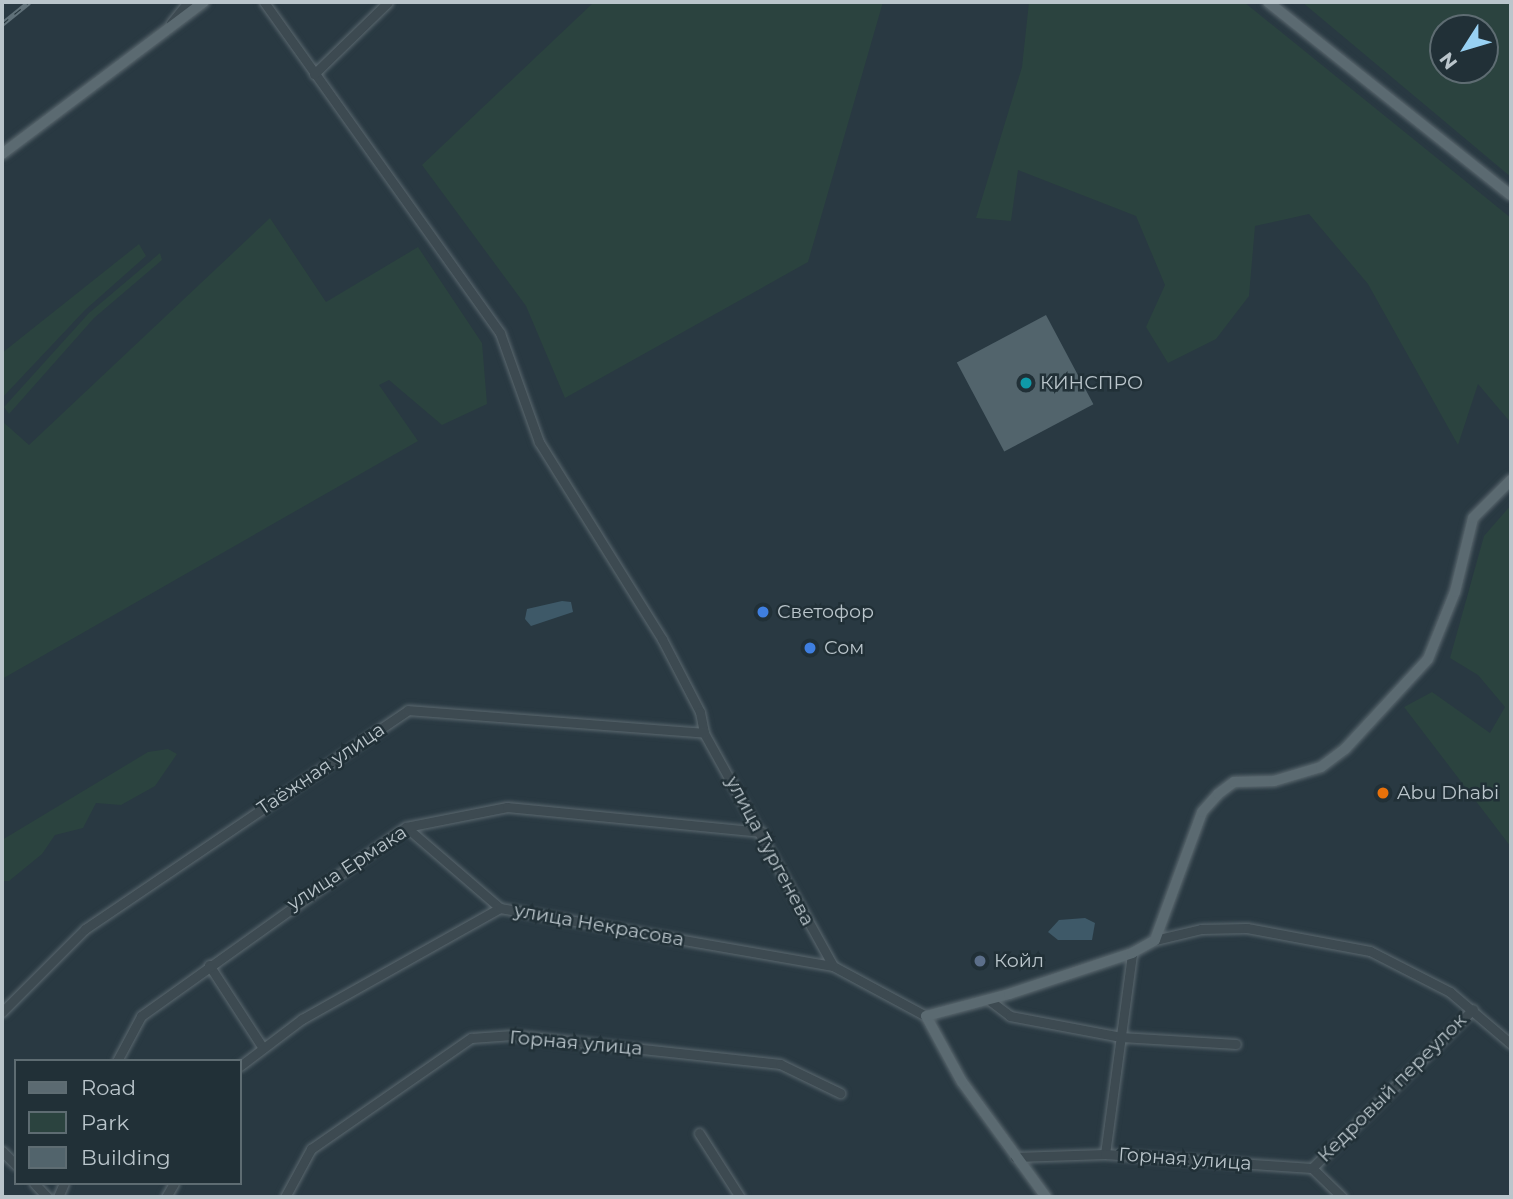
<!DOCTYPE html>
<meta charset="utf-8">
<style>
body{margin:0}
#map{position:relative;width:1513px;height:1199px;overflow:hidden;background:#293942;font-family:Montserrat,sans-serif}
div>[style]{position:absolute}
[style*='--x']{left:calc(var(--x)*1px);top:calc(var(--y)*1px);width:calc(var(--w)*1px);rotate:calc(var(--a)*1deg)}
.green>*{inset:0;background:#2b433f}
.water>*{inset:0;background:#3e5968}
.building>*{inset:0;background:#52646c;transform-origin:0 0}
.roads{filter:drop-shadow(0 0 2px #5b686f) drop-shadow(0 0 2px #5b686f)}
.minor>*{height:9px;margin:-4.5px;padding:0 4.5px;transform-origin:4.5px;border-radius:4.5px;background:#3d4a51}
.major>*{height:10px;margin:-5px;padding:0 5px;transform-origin:5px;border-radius:5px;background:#5b6a71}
.rail>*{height:5px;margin-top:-2.5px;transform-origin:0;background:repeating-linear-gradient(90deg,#213037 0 8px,#5f7078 0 16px);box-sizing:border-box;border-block:2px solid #5f7078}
.dots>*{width:19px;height:19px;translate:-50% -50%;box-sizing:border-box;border:4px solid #213037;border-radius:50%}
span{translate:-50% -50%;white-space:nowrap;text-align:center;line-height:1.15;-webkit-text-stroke:5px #213037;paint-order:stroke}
.poi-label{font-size:19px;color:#bac5cb}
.left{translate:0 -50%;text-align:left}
.street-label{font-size:19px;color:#bac5cb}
.frame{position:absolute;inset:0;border:4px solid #bac5cb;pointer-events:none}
.legend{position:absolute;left:14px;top:1059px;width:228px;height:126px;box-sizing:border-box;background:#213037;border:2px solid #5e6c72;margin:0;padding:9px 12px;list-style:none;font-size:21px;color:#bac5cb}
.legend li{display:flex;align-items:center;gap:14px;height:35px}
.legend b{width:35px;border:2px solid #5e6c72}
.north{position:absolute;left:1429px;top:14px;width:70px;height:70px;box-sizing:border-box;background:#213037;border:2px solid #5e6c72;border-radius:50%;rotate:233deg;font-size:19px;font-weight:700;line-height:28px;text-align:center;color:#bac5cb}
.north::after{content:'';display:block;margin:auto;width:24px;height:32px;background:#98d1f3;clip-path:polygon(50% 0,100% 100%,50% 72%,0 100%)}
</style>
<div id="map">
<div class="green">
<i style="clip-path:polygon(594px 2px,883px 2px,808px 262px,565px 398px,526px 306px,422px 165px)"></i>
<i style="clip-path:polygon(1029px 2px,1244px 2px,1511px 218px,1511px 423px,1478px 384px,1458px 445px,1368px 284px,1309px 214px,1255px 226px,1249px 296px,1216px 339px,1168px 363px,1146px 327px,1165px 285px,1136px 216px,1018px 170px,1011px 221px,976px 218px,1022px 67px)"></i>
<i style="clip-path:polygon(evenodd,1302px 2px,1511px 2px,1511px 177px,1302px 2px,1485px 28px,1485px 70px,1443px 70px,1443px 28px,1485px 28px)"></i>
<i style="clip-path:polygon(270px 218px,326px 302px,418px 247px,482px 343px,487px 404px,442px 425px,389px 380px,379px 385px,418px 441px,2px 679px,2px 421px,29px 445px)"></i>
<i style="clip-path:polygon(139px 244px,146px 256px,85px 310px,2px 398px,2px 353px)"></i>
<i style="clip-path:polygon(160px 253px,162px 260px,94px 318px,9px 414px,4px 407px,89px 313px)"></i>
<i style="clip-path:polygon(1511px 505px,1511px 847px,1404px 707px,1432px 692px,1490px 733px,1505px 707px,1478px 675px,1450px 658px,1484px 536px)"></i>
<i style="clip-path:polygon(168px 749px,177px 754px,155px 786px,121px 805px,96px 803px,83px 828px,55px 835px,42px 854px,9px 881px,2px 881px,2px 840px,148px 752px)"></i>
</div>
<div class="water">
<i style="clip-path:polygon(562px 601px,571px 602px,573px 612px,531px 626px,525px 619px,527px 609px)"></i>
<i style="clip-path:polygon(1085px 918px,1095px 923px,1092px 940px,1058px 940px,1048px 932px,1059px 920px)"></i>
</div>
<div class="building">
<i style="left:1046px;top:315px;width:101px;height:101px;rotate:62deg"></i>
</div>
<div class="roads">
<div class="minor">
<i style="--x:264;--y:2;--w:407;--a:54.5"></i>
<i style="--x:500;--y:333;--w:116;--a:70.3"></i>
<i style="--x:539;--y:442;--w:232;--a:58"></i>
<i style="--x:662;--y:639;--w:82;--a:62.5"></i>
<i style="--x:700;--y:712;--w:21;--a:79"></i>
<i style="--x:704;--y:733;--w:266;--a:61"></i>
<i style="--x:833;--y:966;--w:106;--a:28.3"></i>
<i style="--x:171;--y:23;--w:27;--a:-51"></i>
<i style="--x:314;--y:74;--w:103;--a:-44.2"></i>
<i style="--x:406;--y:827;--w:124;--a:40.8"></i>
<i style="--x:1155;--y:940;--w:47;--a:-13.4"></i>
<i style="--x:1201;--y:929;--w:46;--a:-1.2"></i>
<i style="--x:1247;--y:928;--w:125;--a:10.6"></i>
<i style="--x:1370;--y:951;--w:90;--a:27.1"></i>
<i style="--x:1450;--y:992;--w:80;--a:40.4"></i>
<i style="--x:209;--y:965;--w:99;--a:57"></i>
<i style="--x:989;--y:1000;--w:26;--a:37"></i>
<i style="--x:1010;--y:1016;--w:113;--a:10.7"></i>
<i style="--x:1121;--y:1037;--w:115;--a:3.5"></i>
<i style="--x:2;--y:1012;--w:117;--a:-45"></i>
<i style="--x:85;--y:929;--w:390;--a:-34.1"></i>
<i style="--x:408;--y:710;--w:297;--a:4.4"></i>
<i style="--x:117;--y:1061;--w:51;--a:-61.9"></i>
<i style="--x:141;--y:1016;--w:325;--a:-35.5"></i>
<i style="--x:406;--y:827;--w:103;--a:-11.2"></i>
<i style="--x:507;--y:807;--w:256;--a:5.6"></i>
<i style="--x:240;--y:1066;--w:78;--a:-37.2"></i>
<i style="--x:302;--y:1019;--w:227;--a:-29.3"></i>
<i style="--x:500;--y:908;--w:338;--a:9.9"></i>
<i style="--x:699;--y:1133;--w:76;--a:57.4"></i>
<i style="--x:2;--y:1151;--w:20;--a:45"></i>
<i style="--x:1105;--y:1154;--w:203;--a:-82.3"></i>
<i style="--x:1015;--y:1157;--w:90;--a:-1.9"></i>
<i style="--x:1105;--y:1154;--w:207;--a:3.9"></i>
<i style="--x:1312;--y:1168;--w:42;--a:44"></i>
<i style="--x:1312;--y:1168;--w:226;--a:-44.6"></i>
<i style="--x:34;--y:1183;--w:19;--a:47"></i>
<i style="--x:58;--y:1197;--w:15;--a:-67"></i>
<i style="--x:166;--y:1197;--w:16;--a:-60"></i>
<i style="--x:285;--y:1197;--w:55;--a:-61.6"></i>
<i style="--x:311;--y:1149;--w:195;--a:-34.8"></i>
<i style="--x:471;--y:1038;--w:42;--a:-4.1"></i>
<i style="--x:513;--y:1035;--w:269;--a:6.2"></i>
<i style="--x:780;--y:1064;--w:67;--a:25.8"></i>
</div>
<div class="major">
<i style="--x:1268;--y:2;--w:310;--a:38.5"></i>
<i style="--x:2;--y:154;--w:253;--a:-37"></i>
<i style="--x:1046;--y:1197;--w:142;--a:-126.1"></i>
<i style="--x:962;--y:1082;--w:75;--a:-118.6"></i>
<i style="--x:926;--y:1016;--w:86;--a:-14.8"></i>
<i style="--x:1009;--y:994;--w:130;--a:-18.4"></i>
<i style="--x:1132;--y:953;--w:26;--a:-29"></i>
<i style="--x:1155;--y:940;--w:136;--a:-69.8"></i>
<i style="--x:1202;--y:812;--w:24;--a:-48"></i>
<i style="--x:1218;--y:794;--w:20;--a:-37"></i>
<i style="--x:1234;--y:782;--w:40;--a:-1.4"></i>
<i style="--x:1274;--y:781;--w:49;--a:-16.6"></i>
<i style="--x:1321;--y:767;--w:30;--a:-37"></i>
<i style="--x:1345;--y:749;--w:122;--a:-47.3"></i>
<i style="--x:1428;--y:659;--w:72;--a:-68.1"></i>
<i style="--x:1455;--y:592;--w:76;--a:-76.3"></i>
<i style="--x:1473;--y:518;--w:54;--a:-45"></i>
</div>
</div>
<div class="rail">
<i style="--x:2;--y:24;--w:35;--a:-39"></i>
</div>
<div class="dots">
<i style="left:1026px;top:383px;background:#0f9aa8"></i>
<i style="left:763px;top:612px;background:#3f7fe0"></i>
<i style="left:810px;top:648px;background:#3f7fe0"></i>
<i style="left:1383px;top:793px;background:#e8710a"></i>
<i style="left:980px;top:961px;background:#5c6f8a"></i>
</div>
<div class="poi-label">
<span class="left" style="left:1040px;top:383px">КИНСПРО</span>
<span class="left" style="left:777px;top:612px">Светофор</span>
<span class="left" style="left:824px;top:648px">Сом</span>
<span class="left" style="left:1397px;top:793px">Abu Dhabi</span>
<span class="left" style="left:994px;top:961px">Койл</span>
</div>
<div class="street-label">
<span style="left:321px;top:769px;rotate:-34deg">Таёжная улица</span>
<span style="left:770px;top:851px;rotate:62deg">улица Тургенева</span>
<span style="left:347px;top:868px;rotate:-33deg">улица Ермака</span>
<span style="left:599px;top:925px;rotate:10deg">улица Некрасова</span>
<span style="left:576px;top:1043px;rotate:5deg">Горная улица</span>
<span style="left:1392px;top:1088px;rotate:-45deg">Кедровый переулок</span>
<span style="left:1185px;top:1159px;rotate:4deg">Горная улица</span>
</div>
<div class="frame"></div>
<ul class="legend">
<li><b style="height:9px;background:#5b6a71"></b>Road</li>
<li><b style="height:19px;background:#2b433f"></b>Park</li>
<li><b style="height:19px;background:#52646c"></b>Building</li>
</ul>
<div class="north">N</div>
</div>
